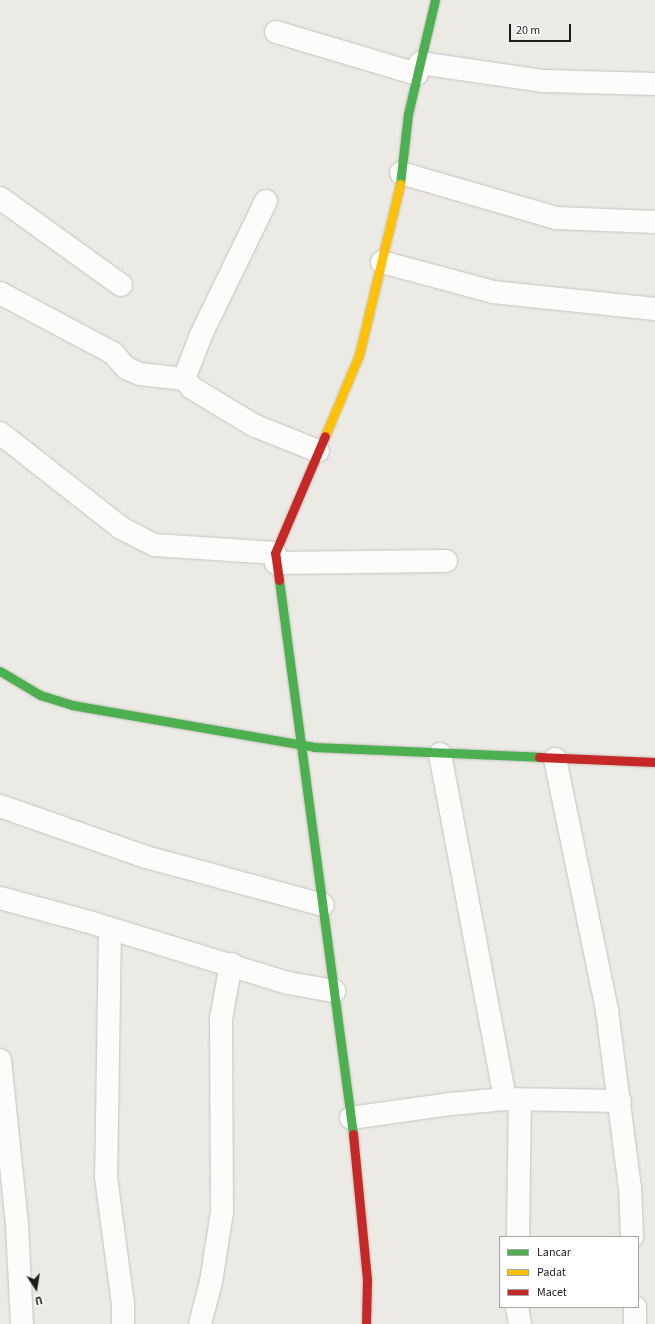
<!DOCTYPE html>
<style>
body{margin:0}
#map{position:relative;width:655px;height:1324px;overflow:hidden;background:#eceae4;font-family:"Source Sans 3",sans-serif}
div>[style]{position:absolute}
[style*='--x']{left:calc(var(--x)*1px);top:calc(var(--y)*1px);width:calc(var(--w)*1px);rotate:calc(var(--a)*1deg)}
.roads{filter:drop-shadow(0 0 1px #c4c3c0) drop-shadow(0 0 1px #c4c3c0)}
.street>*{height:22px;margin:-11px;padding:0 11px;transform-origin:11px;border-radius:11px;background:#fcfcfb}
.fast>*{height:9px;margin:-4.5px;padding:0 4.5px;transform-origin:4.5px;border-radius:4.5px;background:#4caf50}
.slow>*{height:9px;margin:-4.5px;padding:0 4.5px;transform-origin:4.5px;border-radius:4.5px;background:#ffc107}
.jam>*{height:9px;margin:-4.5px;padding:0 4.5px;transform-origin:4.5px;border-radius:4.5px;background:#c62828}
span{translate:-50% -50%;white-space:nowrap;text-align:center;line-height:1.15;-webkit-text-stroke:3.5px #fff;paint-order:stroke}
.legend{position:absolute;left:499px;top:1236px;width:140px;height:72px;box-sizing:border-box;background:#fff;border:1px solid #a4a4a4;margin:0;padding:5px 7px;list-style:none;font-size:12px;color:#1c1c1c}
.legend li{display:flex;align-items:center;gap:8px;height:20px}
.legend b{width:20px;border:1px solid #a4a4a4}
.north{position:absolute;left:16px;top:1268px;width:40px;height:40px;-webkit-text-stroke:3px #fff;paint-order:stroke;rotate:168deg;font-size:11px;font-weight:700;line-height:16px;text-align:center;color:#1c1c1c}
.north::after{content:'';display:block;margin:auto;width:14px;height:18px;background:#1c1c1c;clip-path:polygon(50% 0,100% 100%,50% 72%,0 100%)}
.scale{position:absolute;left:509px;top:24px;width:62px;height:18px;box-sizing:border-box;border:2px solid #1c1c1c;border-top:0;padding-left:5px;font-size:12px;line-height:14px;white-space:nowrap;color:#1c1c1c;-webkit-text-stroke:3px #fff;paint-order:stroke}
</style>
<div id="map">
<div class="roads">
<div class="street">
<i style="--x:276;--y:32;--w:147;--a:16.6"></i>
<i style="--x:420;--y:63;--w:125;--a:8.3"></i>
<i style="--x:544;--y:81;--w:111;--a:1.5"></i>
<i style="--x:401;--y:173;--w:161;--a:16.2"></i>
<i style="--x:556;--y:218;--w:99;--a:2.3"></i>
<i style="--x:0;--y:198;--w:149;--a:35.7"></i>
<i style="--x:266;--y:201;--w:149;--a:115.9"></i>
<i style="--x:201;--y:335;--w:47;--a:111.1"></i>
<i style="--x:184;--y:379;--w:12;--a:48"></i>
<i style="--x:192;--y:388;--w:71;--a:31.2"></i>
<i style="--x:253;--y:425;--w:70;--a:21.8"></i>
<i style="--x:382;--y:262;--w:115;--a:15.1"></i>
<i style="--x:493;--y:292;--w:163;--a:6"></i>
<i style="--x:0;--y:293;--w:128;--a:28"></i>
<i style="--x:113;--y:353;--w:20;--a:49"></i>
<i style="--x:126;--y:368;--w:15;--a:23"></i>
<i style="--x:140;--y:374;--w:44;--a:6.5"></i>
<i style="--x:0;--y:433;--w:154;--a:38.1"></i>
<i style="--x:121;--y:528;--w:38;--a:27"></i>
<i style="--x:155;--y:545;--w:120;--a:3.8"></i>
<i style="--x:276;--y:563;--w:170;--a:-0.7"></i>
<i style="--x:440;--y:754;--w:351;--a:79.3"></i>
<i style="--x:555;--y:759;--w:257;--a:78.3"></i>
<i style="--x:607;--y:1011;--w:177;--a:82.6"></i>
<i style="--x:630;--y:1187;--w:50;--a:87.7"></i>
<i style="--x:0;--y:806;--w:155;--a:19.3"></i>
<i style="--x:146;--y:857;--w:183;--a:15.2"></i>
<i style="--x:0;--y:898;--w:89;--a:15"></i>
<i style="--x:86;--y:921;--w:211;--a:17.1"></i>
<i style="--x:288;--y:983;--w:47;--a:9.9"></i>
<i style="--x:110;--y:929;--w:248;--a:90.9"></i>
<i style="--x:106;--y:1177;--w:128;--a:82.4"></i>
<i style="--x:123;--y:1304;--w:20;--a:90"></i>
<i style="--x:0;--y:1060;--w:166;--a:84.1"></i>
<i style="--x:17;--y:1225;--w:99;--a:87.1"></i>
<i style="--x:351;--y:1118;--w:101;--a:-8"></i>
<i style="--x:451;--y:1104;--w:54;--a:-5.3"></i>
<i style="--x:505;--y:1099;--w:115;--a:1"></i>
<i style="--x:518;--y:1237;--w:135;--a:-89.2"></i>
<i style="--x:517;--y:1307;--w:17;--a:80"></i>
<i style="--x:635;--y:1307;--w:17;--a:90"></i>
<i style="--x:200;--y:1324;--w:43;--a:-75.3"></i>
<i style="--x:211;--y:1282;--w:71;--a:-81.1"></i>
<i style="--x:222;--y:1212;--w:193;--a:-90.3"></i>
<i style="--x:221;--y:1019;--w:56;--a:-79.7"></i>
</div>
<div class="fast">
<i style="--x:400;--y:184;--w:70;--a:-83.5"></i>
<i style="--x:408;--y:114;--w:117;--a:-76.7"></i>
<i style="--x:279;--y:580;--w:559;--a:82.39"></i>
<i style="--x:0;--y:671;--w:47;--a:31"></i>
<i style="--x:40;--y:695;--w:34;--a:17"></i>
<i style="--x:72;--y:705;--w:246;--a:9.8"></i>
<i style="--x:314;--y:747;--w:225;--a:2.5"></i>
</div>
<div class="slow">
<i style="--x:325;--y:436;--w:88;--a:-67.2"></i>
<i style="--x:359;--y:355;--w:176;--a:-76.5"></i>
</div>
<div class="jam">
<i style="--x:279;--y:580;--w:27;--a:-98"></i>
<i style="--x:275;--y:553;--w:127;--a:-66.9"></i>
<i style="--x:539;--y:757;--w:116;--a:2.5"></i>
<i style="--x:353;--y:1134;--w:147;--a:84.5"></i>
<i style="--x:367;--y:1280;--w:44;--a:91.3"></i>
</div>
</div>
<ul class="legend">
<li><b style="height:5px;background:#4caf50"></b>Lancar</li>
<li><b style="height:5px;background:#ffc107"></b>Padat</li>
<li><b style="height:5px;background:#c62828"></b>Macet</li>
</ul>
<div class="north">U</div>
<div class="scale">20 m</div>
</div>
